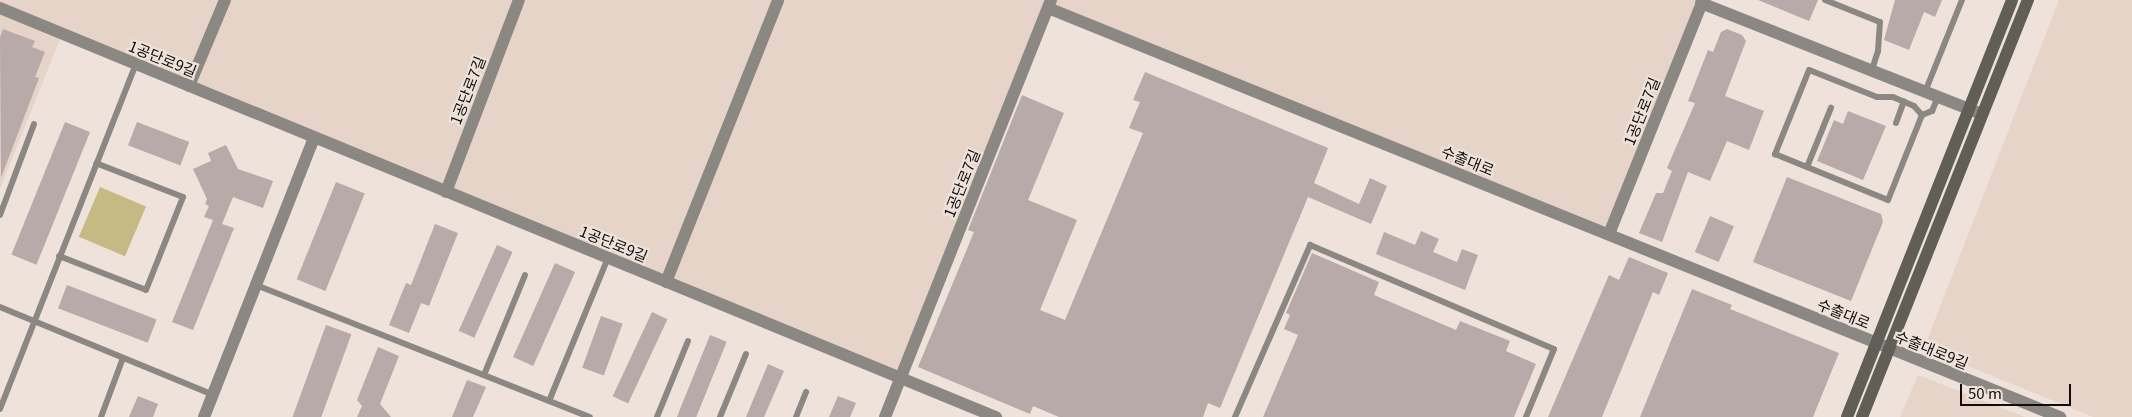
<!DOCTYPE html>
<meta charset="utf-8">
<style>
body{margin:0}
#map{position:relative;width:2132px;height:417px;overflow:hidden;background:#eee2db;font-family:Georgia,"Noto Sans KR",serif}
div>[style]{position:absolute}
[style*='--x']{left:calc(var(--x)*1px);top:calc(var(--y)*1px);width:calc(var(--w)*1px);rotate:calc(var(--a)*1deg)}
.built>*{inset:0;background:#e7d4c9}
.green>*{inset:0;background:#c5ba83;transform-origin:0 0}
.building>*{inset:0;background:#b7aaa8;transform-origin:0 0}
.lane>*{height:6px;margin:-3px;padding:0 3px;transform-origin:3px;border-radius:3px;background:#8b8884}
.street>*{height:12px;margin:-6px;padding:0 6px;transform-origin:6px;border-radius:6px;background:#8b8884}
.secondary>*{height:12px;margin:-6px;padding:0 6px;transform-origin:6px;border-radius:6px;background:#615d57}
span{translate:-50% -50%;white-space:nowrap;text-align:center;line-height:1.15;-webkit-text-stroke:4.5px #eee2db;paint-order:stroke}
.street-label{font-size:15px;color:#0f0c0a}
.scale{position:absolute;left:1960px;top:384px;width:111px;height:22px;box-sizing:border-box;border:2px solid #0f0c0a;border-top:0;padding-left:6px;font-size:15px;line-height:18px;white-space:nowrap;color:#0f0c0a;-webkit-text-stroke:4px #eee2db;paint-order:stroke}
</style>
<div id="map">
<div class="built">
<i style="clip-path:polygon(0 0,1703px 0,1609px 234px,1048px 9px,901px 378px,62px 34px,0 189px)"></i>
<i style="clip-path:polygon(2059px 0,2132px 0,2132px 417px,2093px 417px,1924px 348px)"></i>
<i style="clip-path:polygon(1918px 375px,2025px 417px,1900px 417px)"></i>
</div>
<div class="green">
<i style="left:100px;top:187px;width:50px;height:54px;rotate:23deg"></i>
</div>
<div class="building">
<i style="clip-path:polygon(1758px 0,1818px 0,1809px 21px)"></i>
<i style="clip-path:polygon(1895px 0,1942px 0,1935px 17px,1924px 12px,1909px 50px,1884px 40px)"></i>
<i style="clip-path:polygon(3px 29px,35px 41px,32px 47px,45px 52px,35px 77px,39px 78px,1px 178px,0 37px)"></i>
<i style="clip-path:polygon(1727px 29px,1742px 35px,1746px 41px,1725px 96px,1764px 111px,1749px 150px,1727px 141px,1710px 181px,1688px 172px,1662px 242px,1639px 233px,1656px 193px,1663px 193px,1672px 171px,1667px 168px,1695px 103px,1688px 101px,1708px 50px,1713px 52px,1721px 32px)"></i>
<i style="clip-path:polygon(1145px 72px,1328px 148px,1314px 183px,1359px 204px,1370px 178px,1387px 186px,1371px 224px,1308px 197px,1220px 408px,1208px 403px,1203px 417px,1059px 417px,1033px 406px,1030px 414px,918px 367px,974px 232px,968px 230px,1022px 95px,1064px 113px,1028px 200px,1077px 220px,1040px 310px,1065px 320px,1143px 133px,1129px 128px,1140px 102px,1133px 100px)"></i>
<i style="clip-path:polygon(1848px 111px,1886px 126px,1863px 180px,1817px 161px,1834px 120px,1843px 124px)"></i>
<i style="left:65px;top:122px;width:27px;height:143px;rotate:22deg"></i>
<i style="left:137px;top:122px;width:56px;height:25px;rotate:21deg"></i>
<i style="clip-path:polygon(226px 145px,238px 169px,273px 181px,263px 208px,233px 197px,222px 224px,234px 228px,193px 330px,172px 322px,213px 220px,204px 217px,209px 206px,205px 204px,207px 199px,193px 169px,211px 161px,208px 153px)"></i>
<i style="clip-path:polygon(1787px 177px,1881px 214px,1883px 222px,1851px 301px,1753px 262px)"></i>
<i style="left:336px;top:182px;width:31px;height:105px;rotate:22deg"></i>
<i style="left:1710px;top:216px;width:26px;height:39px;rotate:23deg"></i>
<i style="clip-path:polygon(435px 224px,458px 233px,429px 306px,421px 303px,409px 333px,389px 325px,406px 283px,411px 285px)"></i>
<i style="clip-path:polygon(1421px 231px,1439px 239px,1433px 252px,1457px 262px,1462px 249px,1478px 255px,1465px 290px,1376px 254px,1384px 232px,1415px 245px)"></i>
<i style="left:497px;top:245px;width:17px;height:94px;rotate:24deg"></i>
<i style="clip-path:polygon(1312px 253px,1379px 282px,1374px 295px,1456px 330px,1460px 321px,1510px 341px,1506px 351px,1536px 364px,1514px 417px,1263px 417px,1298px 335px,1284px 329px,1290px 315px,1286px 313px)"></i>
<i style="clip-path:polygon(1629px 257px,1668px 273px,1659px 295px,1653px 292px,1602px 417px,1548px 417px,1609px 275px,1619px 280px)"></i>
<i style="left:555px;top:263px;width:22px;height:103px;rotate:24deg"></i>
<i style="left:67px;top:285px;width:96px;height:25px;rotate:21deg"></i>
<i style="clip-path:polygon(1692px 289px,1732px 305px,1730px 309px,1839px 353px,1813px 417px,1640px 417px)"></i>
<i style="left:652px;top:312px;width:17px;height:93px;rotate:25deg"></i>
<i style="left:601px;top:316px;width:23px;height:55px;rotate:20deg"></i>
<i style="left:326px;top:325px;width:27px;height:98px;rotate:20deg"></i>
<i style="left:710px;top:335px;width:18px;height:89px;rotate:22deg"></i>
<i style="clip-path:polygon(378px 347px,399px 356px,380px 404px,391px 417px,357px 417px,362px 406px,357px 400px)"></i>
<i style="clip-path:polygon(768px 364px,784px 371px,764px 417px,746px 417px)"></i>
<i style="clip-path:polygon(467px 380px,486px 387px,473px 417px,452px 417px)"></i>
<i style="clip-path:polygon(138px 396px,158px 404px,153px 417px,129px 417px)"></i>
<i style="clip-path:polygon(838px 396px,856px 403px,850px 417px,829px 417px)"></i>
</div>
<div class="lane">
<i style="--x:1825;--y:0;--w:59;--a:21.8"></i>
<i style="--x:1880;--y:22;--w:29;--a:94"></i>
<i style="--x:1878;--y:51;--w:20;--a:108"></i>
<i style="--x:1925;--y:92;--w:99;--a:-68.1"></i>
<i style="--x:1922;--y:115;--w:12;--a:-132"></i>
<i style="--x:1914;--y:106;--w:23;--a:-157"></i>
<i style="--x:1893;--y:97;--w:16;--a:180"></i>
<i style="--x:1877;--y:97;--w:73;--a:-158.3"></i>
<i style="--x:1809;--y:70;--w:91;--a:112"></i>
<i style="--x:1775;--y:154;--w:122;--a:22.2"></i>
<i style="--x:1888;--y:200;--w:92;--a:-68.2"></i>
<i style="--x:1922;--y:115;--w:11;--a:-22"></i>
<i style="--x:1932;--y:111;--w:15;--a:-67"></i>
<i style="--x:1896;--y:123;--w:23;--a:-70"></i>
<i style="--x:1807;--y:167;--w:64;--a:-67.9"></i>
<i style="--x:0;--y:215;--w:97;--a:-69.5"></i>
<i style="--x:59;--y:256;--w:93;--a:21.3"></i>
<i style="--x:146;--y:290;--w:100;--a:-68.3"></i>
<i style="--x:183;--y:197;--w:93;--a:-158.7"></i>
<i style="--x:256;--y:285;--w:359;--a:21.6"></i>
<i style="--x:0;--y:307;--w:230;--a:22.4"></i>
<i style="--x:484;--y:375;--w:108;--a:-67.7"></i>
<i style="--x:549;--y:401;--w:155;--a:-67.6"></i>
<i style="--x:0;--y:409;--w:371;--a:-68.5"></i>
<i style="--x:101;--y:417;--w:63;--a:-69.6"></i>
<i style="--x:657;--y:417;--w:82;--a:-67.8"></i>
<i style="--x:720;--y:417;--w:68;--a:-67.6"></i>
<i style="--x:796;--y:417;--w:27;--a:-68"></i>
<i style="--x:1235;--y:417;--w:188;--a:-66.4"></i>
<i style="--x:1310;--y:245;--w:265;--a:23.1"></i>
<i style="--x:1554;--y:349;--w:74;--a:112.4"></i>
</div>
<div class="street">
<i style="--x:1701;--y:3;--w:302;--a:21.6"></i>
<i style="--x:0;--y:8;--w:1077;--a:22.33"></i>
<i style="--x:1048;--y:8;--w:1092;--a:22.01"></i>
<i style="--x:189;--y:86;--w:93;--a:-67.3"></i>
<i style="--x:446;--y:192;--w:205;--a:-69.2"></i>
<i style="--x:1609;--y:234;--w:252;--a:-68.1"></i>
<i style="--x:666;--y:282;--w:303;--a:-68.3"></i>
<i style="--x:204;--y:417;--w:300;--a:-68.5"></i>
<i style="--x:885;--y:417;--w:449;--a:-68.3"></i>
</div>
<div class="secondary">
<i style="--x:1847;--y:417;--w:448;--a:-68.4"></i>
<i style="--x:1862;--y:417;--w:449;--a:-68.3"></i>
</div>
<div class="street-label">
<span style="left:163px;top:58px;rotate:22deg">1공단로9길</span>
<span style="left:467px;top:90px;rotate:-69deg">1공단로7길</span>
<span style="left:1641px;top:111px;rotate:-68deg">1공단로7길</span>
<span style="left:1468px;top:160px;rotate:22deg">수출대로</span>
<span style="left:961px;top:183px;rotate:-68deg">1공단로7길</span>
<span style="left:614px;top:243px;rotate:22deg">1공단로9길</span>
<span style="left:1844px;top:313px;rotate:22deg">수출대로</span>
<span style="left:1932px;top:349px;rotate:22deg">수출대로9길</span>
</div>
<div class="scale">50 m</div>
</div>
